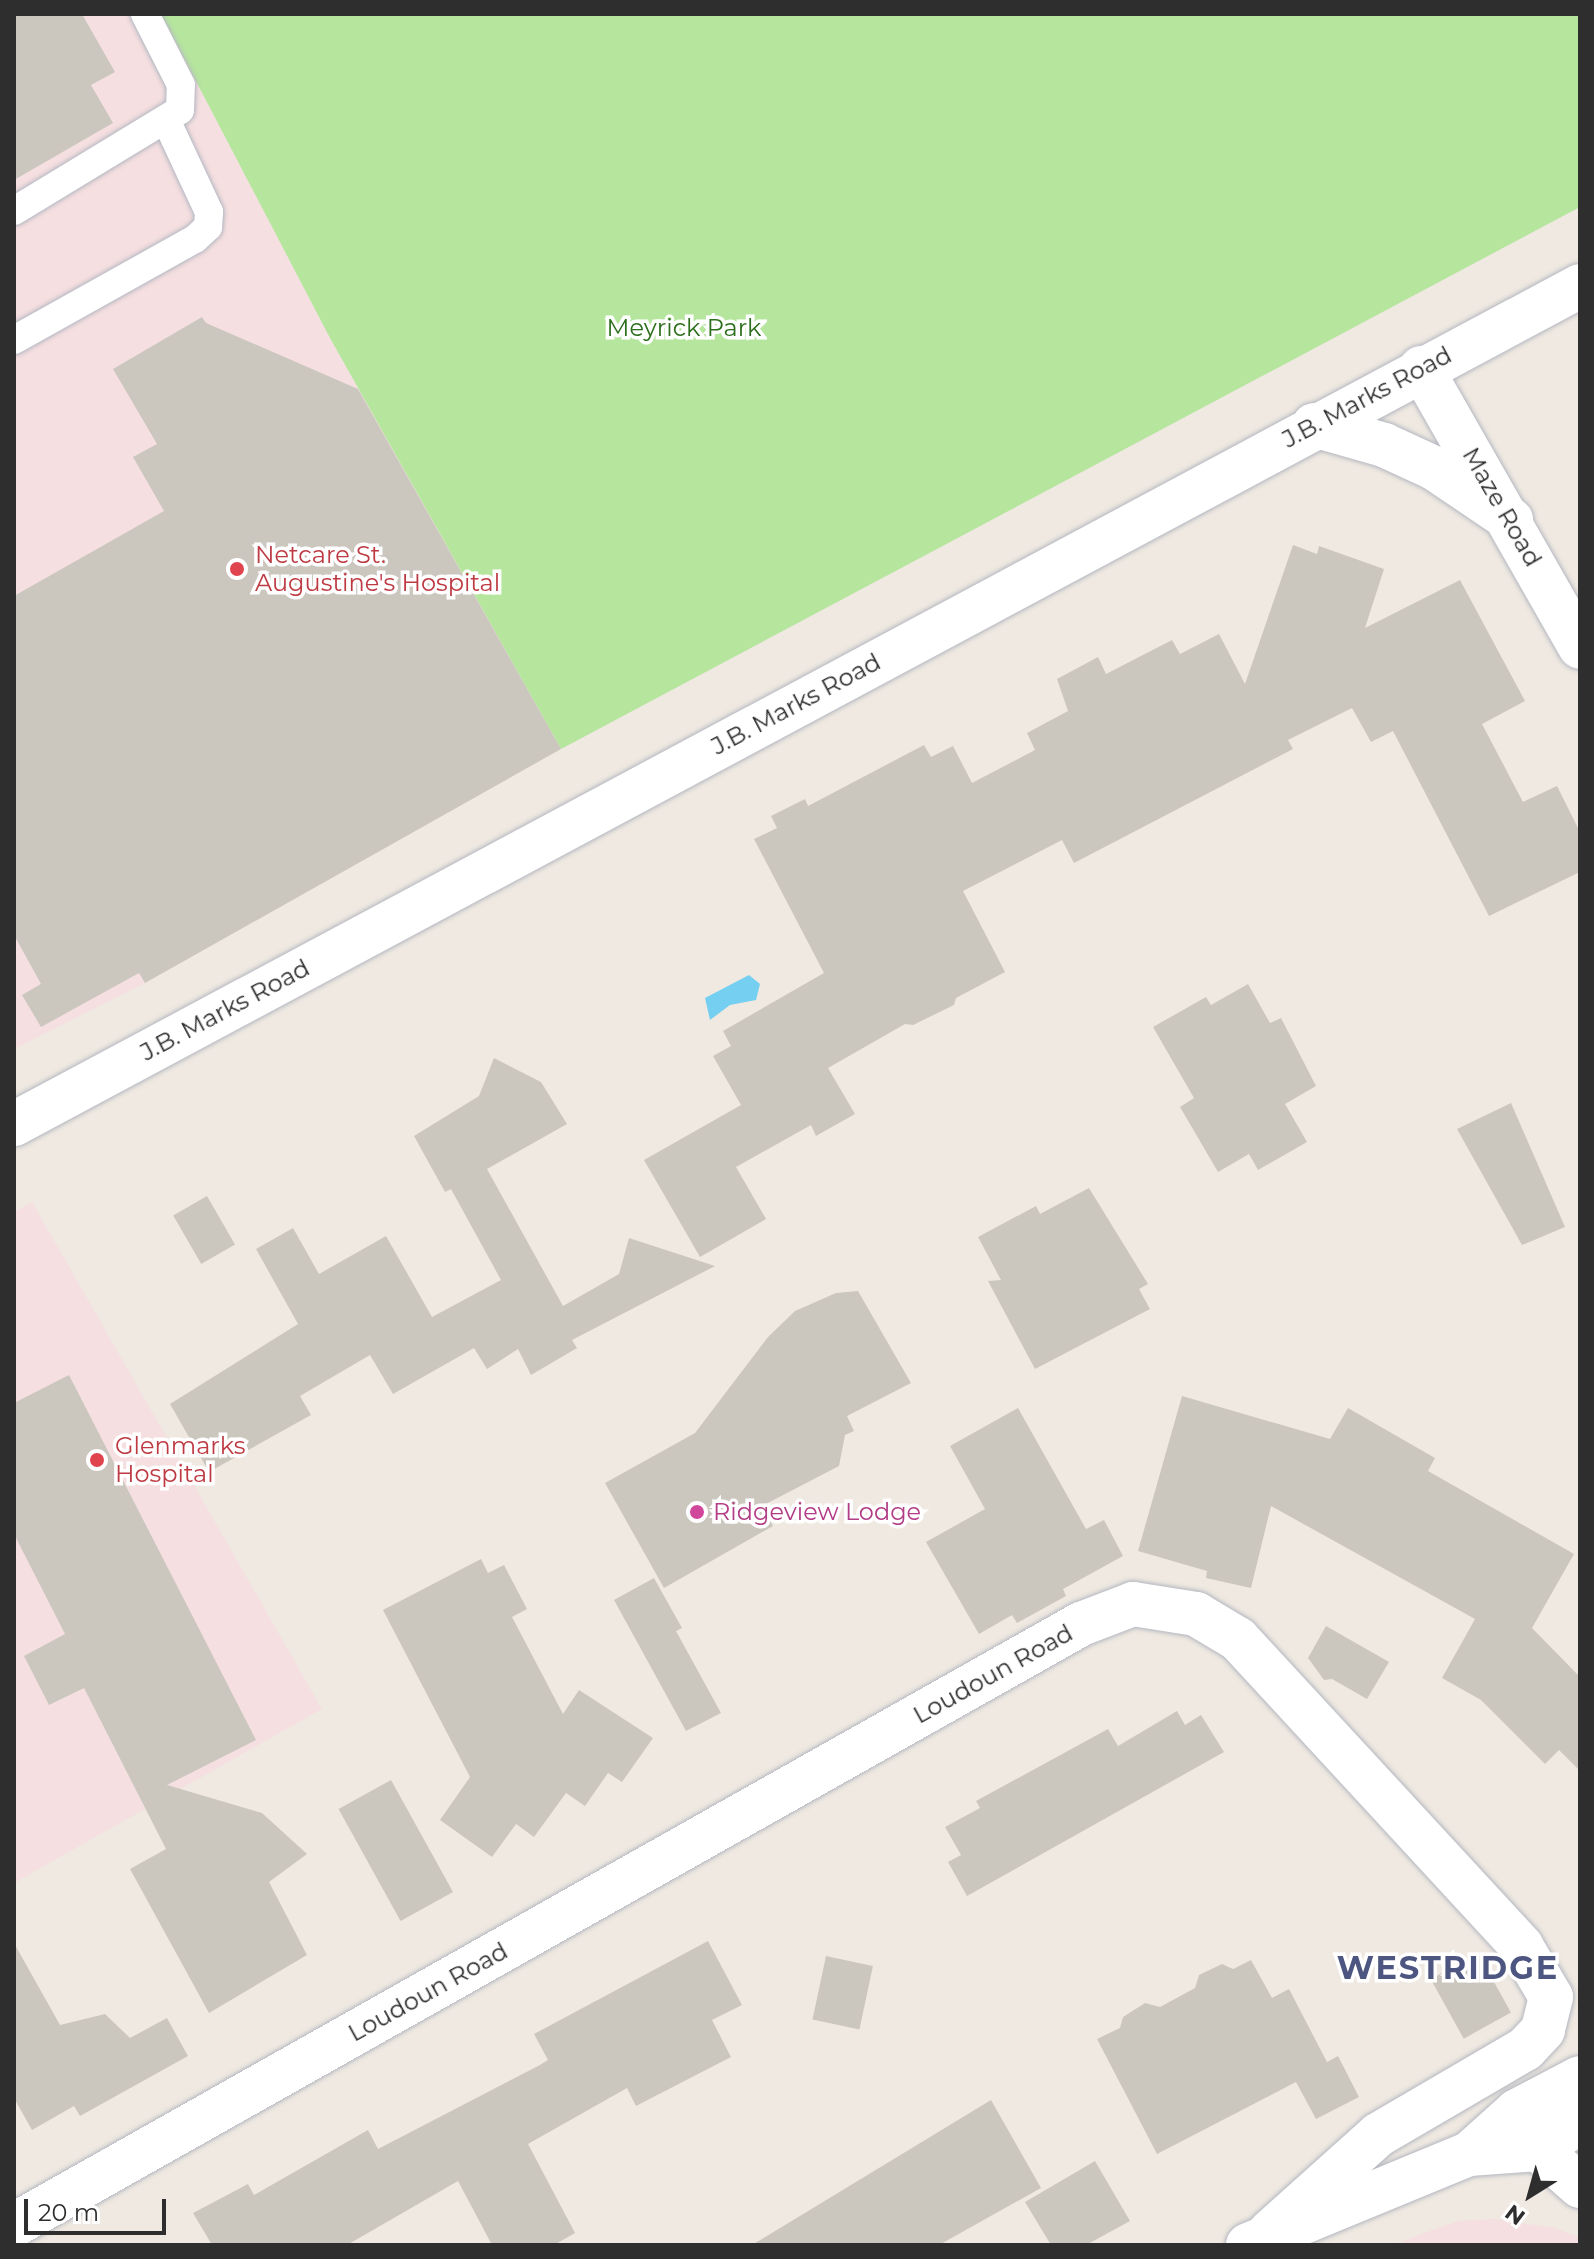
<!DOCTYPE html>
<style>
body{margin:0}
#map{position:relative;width:1594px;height:2259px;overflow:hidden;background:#efe9e1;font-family:Montserrat,sans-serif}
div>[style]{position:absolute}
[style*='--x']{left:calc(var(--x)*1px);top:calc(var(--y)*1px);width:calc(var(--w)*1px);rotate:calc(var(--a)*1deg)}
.medical>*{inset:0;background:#f5dfe0}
.green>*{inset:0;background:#b6e59e}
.water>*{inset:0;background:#75cff0}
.building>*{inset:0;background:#cbc7bf;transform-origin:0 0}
.roads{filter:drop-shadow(0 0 2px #b4b7c1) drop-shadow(0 0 2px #b4b7c1)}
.service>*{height:28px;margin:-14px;padding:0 14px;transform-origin:14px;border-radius:14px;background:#fff}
.minor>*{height:44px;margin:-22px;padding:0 22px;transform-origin:22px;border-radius:22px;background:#fff}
.tertiary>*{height:44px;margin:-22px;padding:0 22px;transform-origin:22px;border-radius:22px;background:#fff}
.dots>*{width:22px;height:22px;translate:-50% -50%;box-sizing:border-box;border:4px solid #fff;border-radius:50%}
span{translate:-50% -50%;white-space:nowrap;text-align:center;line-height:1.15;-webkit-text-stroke:7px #fff;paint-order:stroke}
.park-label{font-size:24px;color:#2c6e1b}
.street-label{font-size:24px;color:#2e2e2e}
.health-label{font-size:24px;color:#be3a42}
.left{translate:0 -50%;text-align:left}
.hotel-label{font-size:24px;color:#b23c85}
.district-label{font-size:32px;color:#4d5680;font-weight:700;letter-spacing:2px}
.frame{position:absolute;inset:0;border:16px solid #2e2e2e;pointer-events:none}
.north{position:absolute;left:1490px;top:2155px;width:80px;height:80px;-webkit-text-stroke:6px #fff;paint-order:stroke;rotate:217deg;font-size:22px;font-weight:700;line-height:32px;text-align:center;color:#2e2e2e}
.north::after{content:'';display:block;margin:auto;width:28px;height:36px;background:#2e2e2e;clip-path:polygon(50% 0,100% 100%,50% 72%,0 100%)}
.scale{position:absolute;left:24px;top:2199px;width:142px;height:36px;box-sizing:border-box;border:4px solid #2e2e2e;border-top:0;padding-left:10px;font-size:24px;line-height:28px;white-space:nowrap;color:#2e2e2e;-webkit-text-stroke:6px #fff;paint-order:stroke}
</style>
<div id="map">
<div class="medical">
<i style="clip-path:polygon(14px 14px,161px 14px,330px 338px,561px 749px,145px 983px,14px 1049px)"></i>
<i style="clip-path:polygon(32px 1202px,322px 1709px,14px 1883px,14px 1212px)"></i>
<i style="clip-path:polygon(1494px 2219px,1555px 2228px,1580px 2238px,1580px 2245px,1391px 2245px,1458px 2221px)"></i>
</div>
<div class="green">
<i style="clip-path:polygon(161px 14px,1580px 14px,1580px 207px,561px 749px,330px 338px)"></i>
</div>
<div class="water">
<i style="clip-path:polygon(749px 975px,760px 984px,756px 1000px,730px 1005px,710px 1020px,705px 998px)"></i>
</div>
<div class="building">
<i style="clip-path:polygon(14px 14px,82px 14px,115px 72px,91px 85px,113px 123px,14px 180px)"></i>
<i style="clip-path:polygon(202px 317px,206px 323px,358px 389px,561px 749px,145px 983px,139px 973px,41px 1027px,22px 995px,41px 984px,14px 935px,14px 596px,164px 511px,133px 457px,157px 444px,113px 369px)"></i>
<i style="clip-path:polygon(1293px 545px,1317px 554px,1319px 546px,1384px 569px,1365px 628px,1460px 580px,1525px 701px,1482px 724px,1523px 802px,1557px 786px,1580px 832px,1580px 872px,1489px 916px,1393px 731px,1371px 742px,1352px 708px,1288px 740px,1293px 749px,1074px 863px,1062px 840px,963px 891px,1005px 972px,956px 998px,954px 1005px,913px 1025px,905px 1024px,828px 1068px,855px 1114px,816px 1136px,811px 1125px,736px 1167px,766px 1219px,700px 1257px,644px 1160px,741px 1105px,713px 1056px,731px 1046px,723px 1031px,824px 973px,754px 839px,777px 828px,771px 816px,805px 799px,808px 806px,924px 745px,931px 757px,953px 746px,972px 783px,1035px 750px,1027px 733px,1068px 711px,1057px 679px,1098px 657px,1106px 674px,1172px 640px,1180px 654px,1219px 634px,1245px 684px)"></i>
<i style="clip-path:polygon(1248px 984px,1270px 1023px,1281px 1018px,1316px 1086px,1285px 1104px,1307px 1142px,1258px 1170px,1249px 1154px,1218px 1172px,1180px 1107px,1194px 1098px,1153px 1027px,1206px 997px,1211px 1005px)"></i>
<i style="clip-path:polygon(494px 1058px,541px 1082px,567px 1124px,487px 1169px,563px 1306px,619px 1274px,629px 1238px,715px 1266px,572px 1340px,577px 1348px,531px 1375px,518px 1349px,487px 1369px,474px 1348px,393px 1394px,370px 1355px,300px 1396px,311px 1415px,209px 1472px,170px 1404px,298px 1324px,256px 1249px,293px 1228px,319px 1274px,386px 1236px,432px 1317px,501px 1280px,451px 1189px,445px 1192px,414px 1136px,479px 1096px)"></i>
<i style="clip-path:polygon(1511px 1103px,1565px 1227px,1522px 1245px,1457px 1129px)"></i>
<i style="clip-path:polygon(1089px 1188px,1148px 1284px,1139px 1289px,1150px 1309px,1035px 1369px,988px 1281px,1001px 1280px,978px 1237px,1036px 1206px,1040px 1214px)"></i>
<i style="left:207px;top:1196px;width:56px;height:39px;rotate:60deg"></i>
<i style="clip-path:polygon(858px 1291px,911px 1383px,847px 1416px,854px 1431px,845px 1435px,839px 1466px,762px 1506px,773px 1526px,664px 1588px,605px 1483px,695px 1433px,768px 1337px,795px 1311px,836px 1293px)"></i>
<i style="clip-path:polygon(69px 1375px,256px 1740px,167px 1785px,262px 1813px,307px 1854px,269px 1882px,307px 1955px,209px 2013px,130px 1869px,166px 1849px,84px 1688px,49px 1705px,24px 1656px,65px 1634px,14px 1534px,14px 1403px)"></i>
<i style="clip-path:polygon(1182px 1396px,1330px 1439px,1348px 1408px,1435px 1458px,1428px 1471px,1574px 1554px,1532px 1628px,1580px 1677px,1580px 1771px,1559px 1750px,1545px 1764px,1481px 1700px,1442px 1678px,1475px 1619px,1271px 1506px,1251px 1588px,1206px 1578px,1207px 1571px,1138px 1551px)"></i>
<i style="clip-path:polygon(1018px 1408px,1086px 1529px,1104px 1520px,1123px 1556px,1063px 1589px,1066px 1596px,1017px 1623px,1012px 1615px,979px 1634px,926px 1542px,985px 1509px,950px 1446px)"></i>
<i style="clip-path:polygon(481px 1559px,488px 1573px,504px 1565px,527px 1609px,512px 1617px,563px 1714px,579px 1690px,653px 1738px,622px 1782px,608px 1773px,585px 1806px,566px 1793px,534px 1837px,516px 1824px,492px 1857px,440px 1820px,470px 1777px,383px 1610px)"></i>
<i style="clip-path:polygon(654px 1578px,682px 1628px,676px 1631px,721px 1713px,686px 1731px,614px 1600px)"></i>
<i style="clip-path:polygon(1326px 1626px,1389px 1662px,1367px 1699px,1332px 1679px,1324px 1680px,1308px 1658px)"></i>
<i style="clip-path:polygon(1177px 1711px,1185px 1725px,1201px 1715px,1224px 1752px,967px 1896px,948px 1862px,961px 1855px,945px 1827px,980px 1808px,976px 1801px,1108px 1729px,1118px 1746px)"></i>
<i style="left:391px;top:1780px;width:128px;height:60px;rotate:61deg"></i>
<i style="clip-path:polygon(708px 1941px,742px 2005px,712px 2020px,731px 2057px,636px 2106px,627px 2088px,528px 2144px,575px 2233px,554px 2245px,492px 2245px,458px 2181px,347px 2245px,212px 2245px,193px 2213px,248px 2184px,254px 2195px,368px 2130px,378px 2149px,540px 2065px,548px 2060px,534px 2034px)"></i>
<i style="clip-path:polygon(14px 1943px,60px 2025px,105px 2014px,130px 2038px,167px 2018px,188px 2056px,80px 2116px,74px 2106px,32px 2130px,14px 2098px)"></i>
<i style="left:1478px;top:1953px;width:68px;height:54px;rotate:61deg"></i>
<i style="left:826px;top:1956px;width:48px;height:65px;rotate:12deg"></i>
<i style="clip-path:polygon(1251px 1960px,1272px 1998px,1289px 1989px,1327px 2062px,1338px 2056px,1359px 2097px,1316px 2119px,1296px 2082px,1157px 2154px,1097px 2039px,1120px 2028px,1123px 2017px,1145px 2003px,1160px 2007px,1195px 1988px,1199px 1975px,1222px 1964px,1233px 1969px)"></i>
<i style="clip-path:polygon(991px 2100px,1041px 2188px,939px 2245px,752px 2245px)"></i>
<i style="clip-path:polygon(1095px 2161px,1130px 2221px,1086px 2245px,1051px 2245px,1025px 2202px)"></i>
</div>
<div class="roads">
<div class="service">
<i style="--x:14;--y:211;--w:194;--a:-31.3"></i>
<i style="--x:180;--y:110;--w:25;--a:-88"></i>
<i style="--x:181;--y:85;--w:80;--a:-116.9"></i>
<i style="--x:14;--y:340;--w:207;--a:-29.2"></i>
<i style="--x:195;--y:239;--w:18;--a:-43"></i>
<i style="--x:208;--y:227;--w:15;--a:-86"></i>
<i style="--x:209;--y:212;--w:99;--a:-115"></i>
</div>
<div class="minor">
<i style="--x:1421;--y:368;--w:321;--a:60.3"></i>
<i style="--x:1520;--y:2117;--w:37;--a:61"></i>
<i style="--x:1538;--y:2149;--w:56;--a:41.4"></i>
<i style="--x:14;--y:2225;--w:1225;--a:-29.39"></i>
<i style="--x:1081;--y:1624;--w:56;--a:-21"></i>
<i style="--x:1133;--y:1604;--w:64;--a:9"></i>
<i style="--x:1196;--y:1614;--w:49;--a:30.8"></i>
<i style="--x:1238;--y:1639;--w:418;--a:47.3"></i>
<i style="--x:1521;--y:1946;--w:59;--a:59.5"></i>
<i style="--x:1551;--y:1997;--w:34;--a:104"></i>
<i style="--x:1543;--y:2030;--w:26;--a:133"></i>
<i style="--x:1525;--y:2049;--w:170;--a:149.7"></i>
<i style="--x:1378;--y:2135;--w:145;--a:138.1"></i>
</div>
<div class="tertiary">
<i style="--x:1314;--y:425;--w:73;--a:15.9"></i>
<i style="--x:1384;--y:445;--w:55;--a:24.7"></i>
<i style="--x:1434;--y:468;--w:93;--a:34"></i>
<i style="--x:14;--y:1124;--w:1776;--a:-28.15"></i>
<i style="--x:1469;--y:2154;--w:64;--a:-41.9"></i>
<i style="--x:1517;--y:2111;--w:71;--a:-27.6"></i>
<i style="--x:1248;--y:2245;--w:239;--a:-22.4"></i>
<i style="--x:1469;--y:2154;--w:69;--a:-4.1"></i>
<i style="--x:1538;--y:2149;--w:50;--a:-32.7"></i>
</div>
</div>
<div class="dots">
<i style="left:237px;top:569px;background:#e0444e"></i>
<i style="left:97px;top:1460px;background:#e0444e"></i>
<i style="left:697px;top:1512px;background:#d1479c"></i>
</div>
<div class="park-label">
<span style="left:684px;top:328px">Meyrick Park</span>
</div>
<div class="street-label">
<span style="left:1367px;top:397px;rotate:-28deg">J.B. Marks Road</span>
<span style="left:1502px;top:507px;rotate:60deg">Maze Road</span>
<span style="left:796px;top:704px;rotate:-28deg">J.B. Marks Road</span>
<span style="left:225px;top:1010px;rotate:-28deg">J.B. Marks Road</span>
<span style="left:993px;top:1674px;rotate:-29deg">Loudoun Road</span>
<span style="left:428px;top:1992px;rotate:-29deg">Loudoun Road</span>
</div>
<div class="health-label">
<span class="left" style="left:255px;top:569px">Netcare St.<br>Augustine's Hospital</span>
<span class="left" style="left:115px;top:1460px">Glenmarks<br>Hospital</span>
</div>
<div class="hotel-label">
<span class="left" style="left:713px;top:1512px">Ridgeview Lodge</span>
</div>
<div class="district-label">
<span style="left:1448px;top:1968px">WESTRIDGE</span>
</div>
<div class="frame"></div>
<div class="north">N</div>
<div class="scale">20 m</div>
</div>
